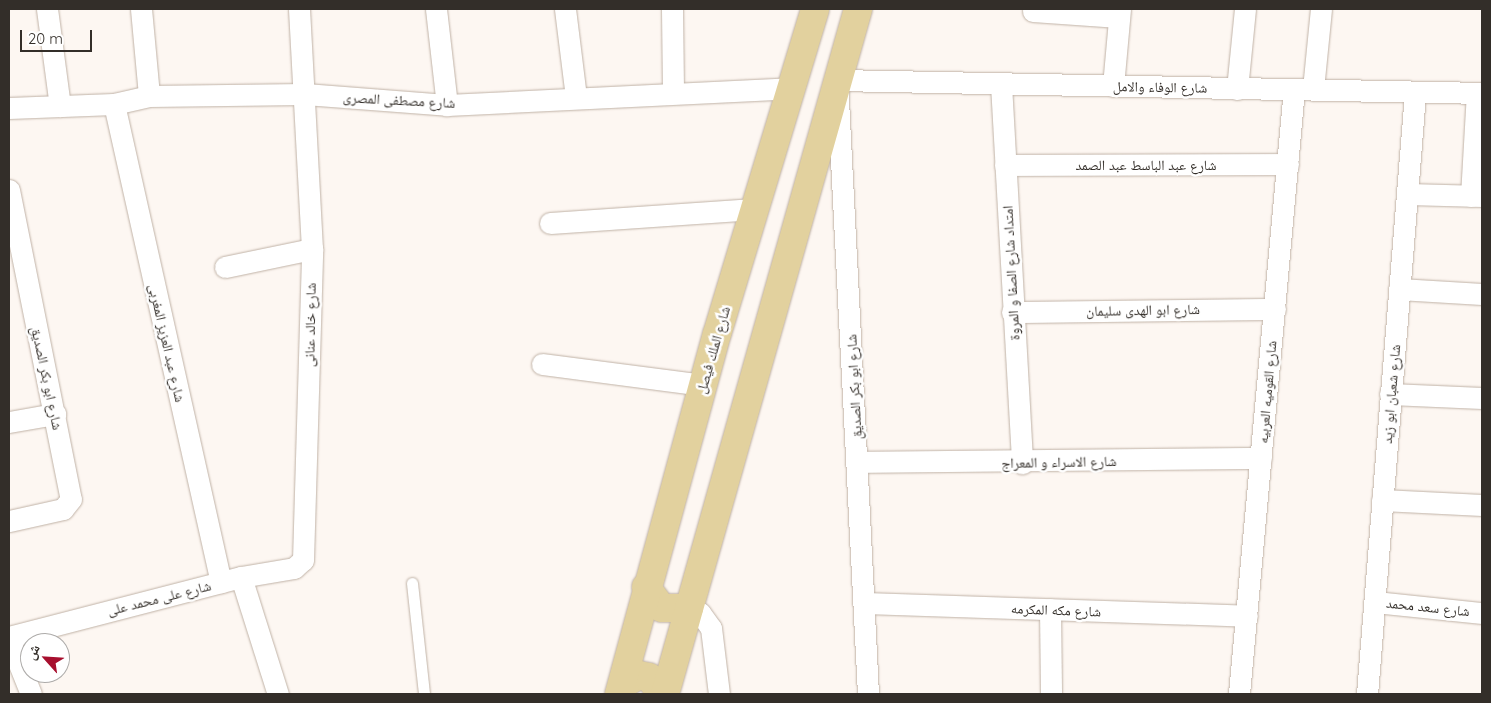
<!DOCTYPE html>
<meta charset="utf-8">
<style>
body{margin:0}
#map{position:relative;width:1491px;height:703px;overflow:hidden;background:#fdf7f2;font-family:Quicksand,"Noto Naskh Arabic",sans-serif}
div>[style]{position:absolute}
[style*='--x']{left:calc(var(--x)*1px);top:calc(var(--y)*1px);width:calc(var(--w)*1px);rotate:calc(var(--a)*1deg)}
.roads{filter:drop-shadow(0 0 1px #c0b2a6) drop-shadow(0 0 1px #c0b2a6)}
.lane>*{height:11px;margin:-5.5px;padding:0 5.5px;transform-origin:5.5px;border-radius:5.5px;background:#fff}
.street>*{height:21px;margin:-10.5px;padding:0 10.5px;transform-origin:10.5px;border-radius:10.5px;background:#fff}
.primary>*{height:28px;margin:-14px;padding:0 14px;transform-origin:14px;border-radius:14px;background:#e2d19e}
span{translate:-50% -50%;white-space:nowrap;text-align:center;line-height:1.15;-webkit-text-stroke:5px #fff;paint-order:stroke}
.street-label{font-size:14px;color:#332e29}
.frame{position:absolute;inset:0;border:10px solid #332e29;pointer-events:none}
.north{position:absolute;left:20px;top:633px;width:50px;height:50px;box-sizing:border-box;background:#fff;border:1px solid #adaba9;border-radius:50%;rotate:296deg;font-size:14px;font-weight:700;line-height:20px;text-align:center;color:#332e29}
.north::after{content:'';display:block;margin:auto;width:18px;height:22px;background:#a70f2e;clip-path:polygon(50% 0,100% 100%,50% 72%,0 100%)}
.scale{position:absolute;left:20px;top:30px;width:72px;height:22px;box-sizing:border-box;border:2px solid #332e29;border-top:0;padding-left:6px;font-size:15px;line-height:18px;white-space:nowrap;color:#332e29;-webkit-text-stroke:4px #fff;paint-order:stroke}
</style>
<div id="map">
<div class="roads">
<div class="lane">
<i style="--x:412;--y:583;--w:112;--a:83.8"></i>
</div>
<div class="street">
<i style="--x:47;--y:9;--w:98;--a:82.4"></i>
<i style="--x:141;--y:9;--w:87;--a:84.7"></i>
<i style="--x:436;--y:9;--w:97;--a:83.5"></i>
<i style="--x:565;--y:9;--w:89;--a:82.9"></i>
<i style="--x:672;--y:9;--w:82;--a:89.3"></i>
<i style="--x:1033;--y:11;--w:86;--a:4"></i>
<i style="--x:1001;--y:84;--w:380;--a:86.8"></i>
<i style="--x:1113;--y:86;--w:77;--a:-84.8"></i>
<i style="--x:1237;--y:89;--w:80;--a:-84.3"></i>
<i style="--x:1313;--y:89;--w:80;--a:-84.3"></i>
<i style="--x:114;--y:104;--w:490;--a:77.4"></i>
<i style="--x:9;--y:108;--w:105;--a:-2.2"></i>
<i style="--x:114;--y:104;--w:36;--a:-13"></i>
<i style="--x:149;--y:96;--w:156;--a:-0.7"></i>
<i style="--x:305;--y:94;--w:142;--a:4.4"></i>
<i style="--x:447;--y:105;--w:344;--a:-2.8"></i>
<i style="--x:1005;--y:165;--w:283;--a:-0.2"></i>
<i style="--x:9;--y:190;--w:315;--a:78.7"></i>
<i style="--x:71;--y:499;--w:13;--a:129"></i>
<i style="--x:63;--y:509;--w:55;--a:167.5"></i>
<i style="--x:1407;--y:194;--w:75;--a:1.5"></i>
<i style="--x:1471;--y:196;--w:103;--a:-86.7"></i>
<i style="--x:550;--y:223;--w:205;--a:-3.9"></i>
<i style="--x:225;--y:267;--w:89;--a:-11.7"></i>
<i style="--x:1399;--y:289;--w:83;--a:3.4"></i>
<i style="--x:1012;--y:312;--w:263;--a:-0.7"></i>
<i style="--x:542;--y:364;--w:162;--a:7.4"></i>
<i style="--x:1390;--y:394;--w:92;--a:2.5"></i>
<i style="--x:9;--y:422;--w:47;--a:-9.9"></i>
<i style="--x:858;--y:462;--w:403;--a:-0.6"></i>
<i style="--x:1382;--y:500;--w:100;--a:2.9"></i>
<i style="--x:241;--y:577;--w:123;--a:72.5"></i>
<i style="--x:1375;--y:602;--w:108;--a:5.9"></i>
<i style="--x:865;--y:603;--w:382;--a:1.9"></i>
<i style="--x:689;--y:608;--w:12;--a:24"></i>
<i style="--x:700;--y:613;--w:19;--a:54"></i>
<i style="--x:711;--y:628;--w:66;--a:83.1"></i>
<i style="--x:1050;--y:609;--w:85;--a:89.3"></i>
<i style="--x:9;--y:637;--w:240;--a:-14.5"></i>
<i style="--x:241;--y:577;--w:54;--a:-9.6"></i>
<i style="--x:294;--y:568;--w:12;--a:-42"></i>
<i style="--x:303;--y:560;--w:311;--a:-88.3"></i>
<i style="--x:312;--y:249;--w:240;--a:-93.1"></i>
<i style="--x:9;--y:639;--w:59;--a:68.2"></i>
<i style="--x:868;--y:694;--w:615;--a:-92.89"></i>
<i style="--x:837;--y:80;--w:645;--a:1.15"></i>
<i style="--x:1239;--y:694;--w:607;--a:-84.81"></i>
<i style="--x:1367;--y:694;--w:603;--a:-85.43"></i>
</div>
<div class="primary">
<i style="--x:646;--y:587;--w:26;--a:53"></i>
<i style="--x:662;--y:608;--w:27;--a:0"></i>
<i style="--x:622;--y:685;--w:20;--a:-30"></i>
<i style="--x:639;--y:675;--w:10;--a:11"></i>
<i style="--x:649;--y:677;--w:21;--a:53"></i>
<i style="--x:619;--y:694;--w:373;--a:-74.8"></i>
<i style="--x:717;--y:334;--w:339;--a:-73.2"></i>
<i style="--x:665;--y:694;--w:712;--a:-74.26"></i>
</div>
</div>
<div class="street-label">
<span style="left:1160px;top:87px;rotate:1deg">شارع الوفاء والامل</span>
<span style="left:399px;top:100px;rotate:3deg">شارع مصطفى المصرى</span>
<span style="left:1146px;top:165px">شارع عبد الباسط عبد الصمد</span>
<span style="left:1011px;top:273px;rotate:-93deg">امتداد شارع الصفا و المروة</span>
<span style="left:1143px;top:310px;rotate:-1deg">شارع ابو الهدى سليمان</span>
<span style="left:310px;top:325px;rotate:-89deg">شارع خالد عنانى</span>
<span style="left:167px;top:343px;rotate:77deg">شارع عبد العزيز المغربى</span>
<span style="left:713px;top:350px;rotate:-74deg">شارع الملك فيصل</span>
<span style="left:47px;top:378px;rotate:78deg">شارع ابو بكر الصديق</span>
<span style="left:854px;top:387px;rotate:-93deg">شارع ابو بكر الصديق</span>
<span style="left:1267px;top:392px;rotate:-85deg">شارع القوميه العربيه</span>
<span style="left:1391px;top:394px;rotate:-85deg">شارع شعبان ابو زيد</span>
<span style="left:1059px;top:462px;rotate:-1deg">شارع الاسراء و المعراج</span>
<span style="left:159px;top:598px;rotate:-14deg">شارع على محمد على</span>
<span style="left:1428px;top:607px;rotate:6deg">شارع سعد محمد</span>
<span style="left:1056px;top:610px;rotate:2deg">شارع مكه المكرمه</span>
</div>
<div class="frame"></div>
<div class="north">ش</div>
<div class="scale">20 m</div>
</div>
